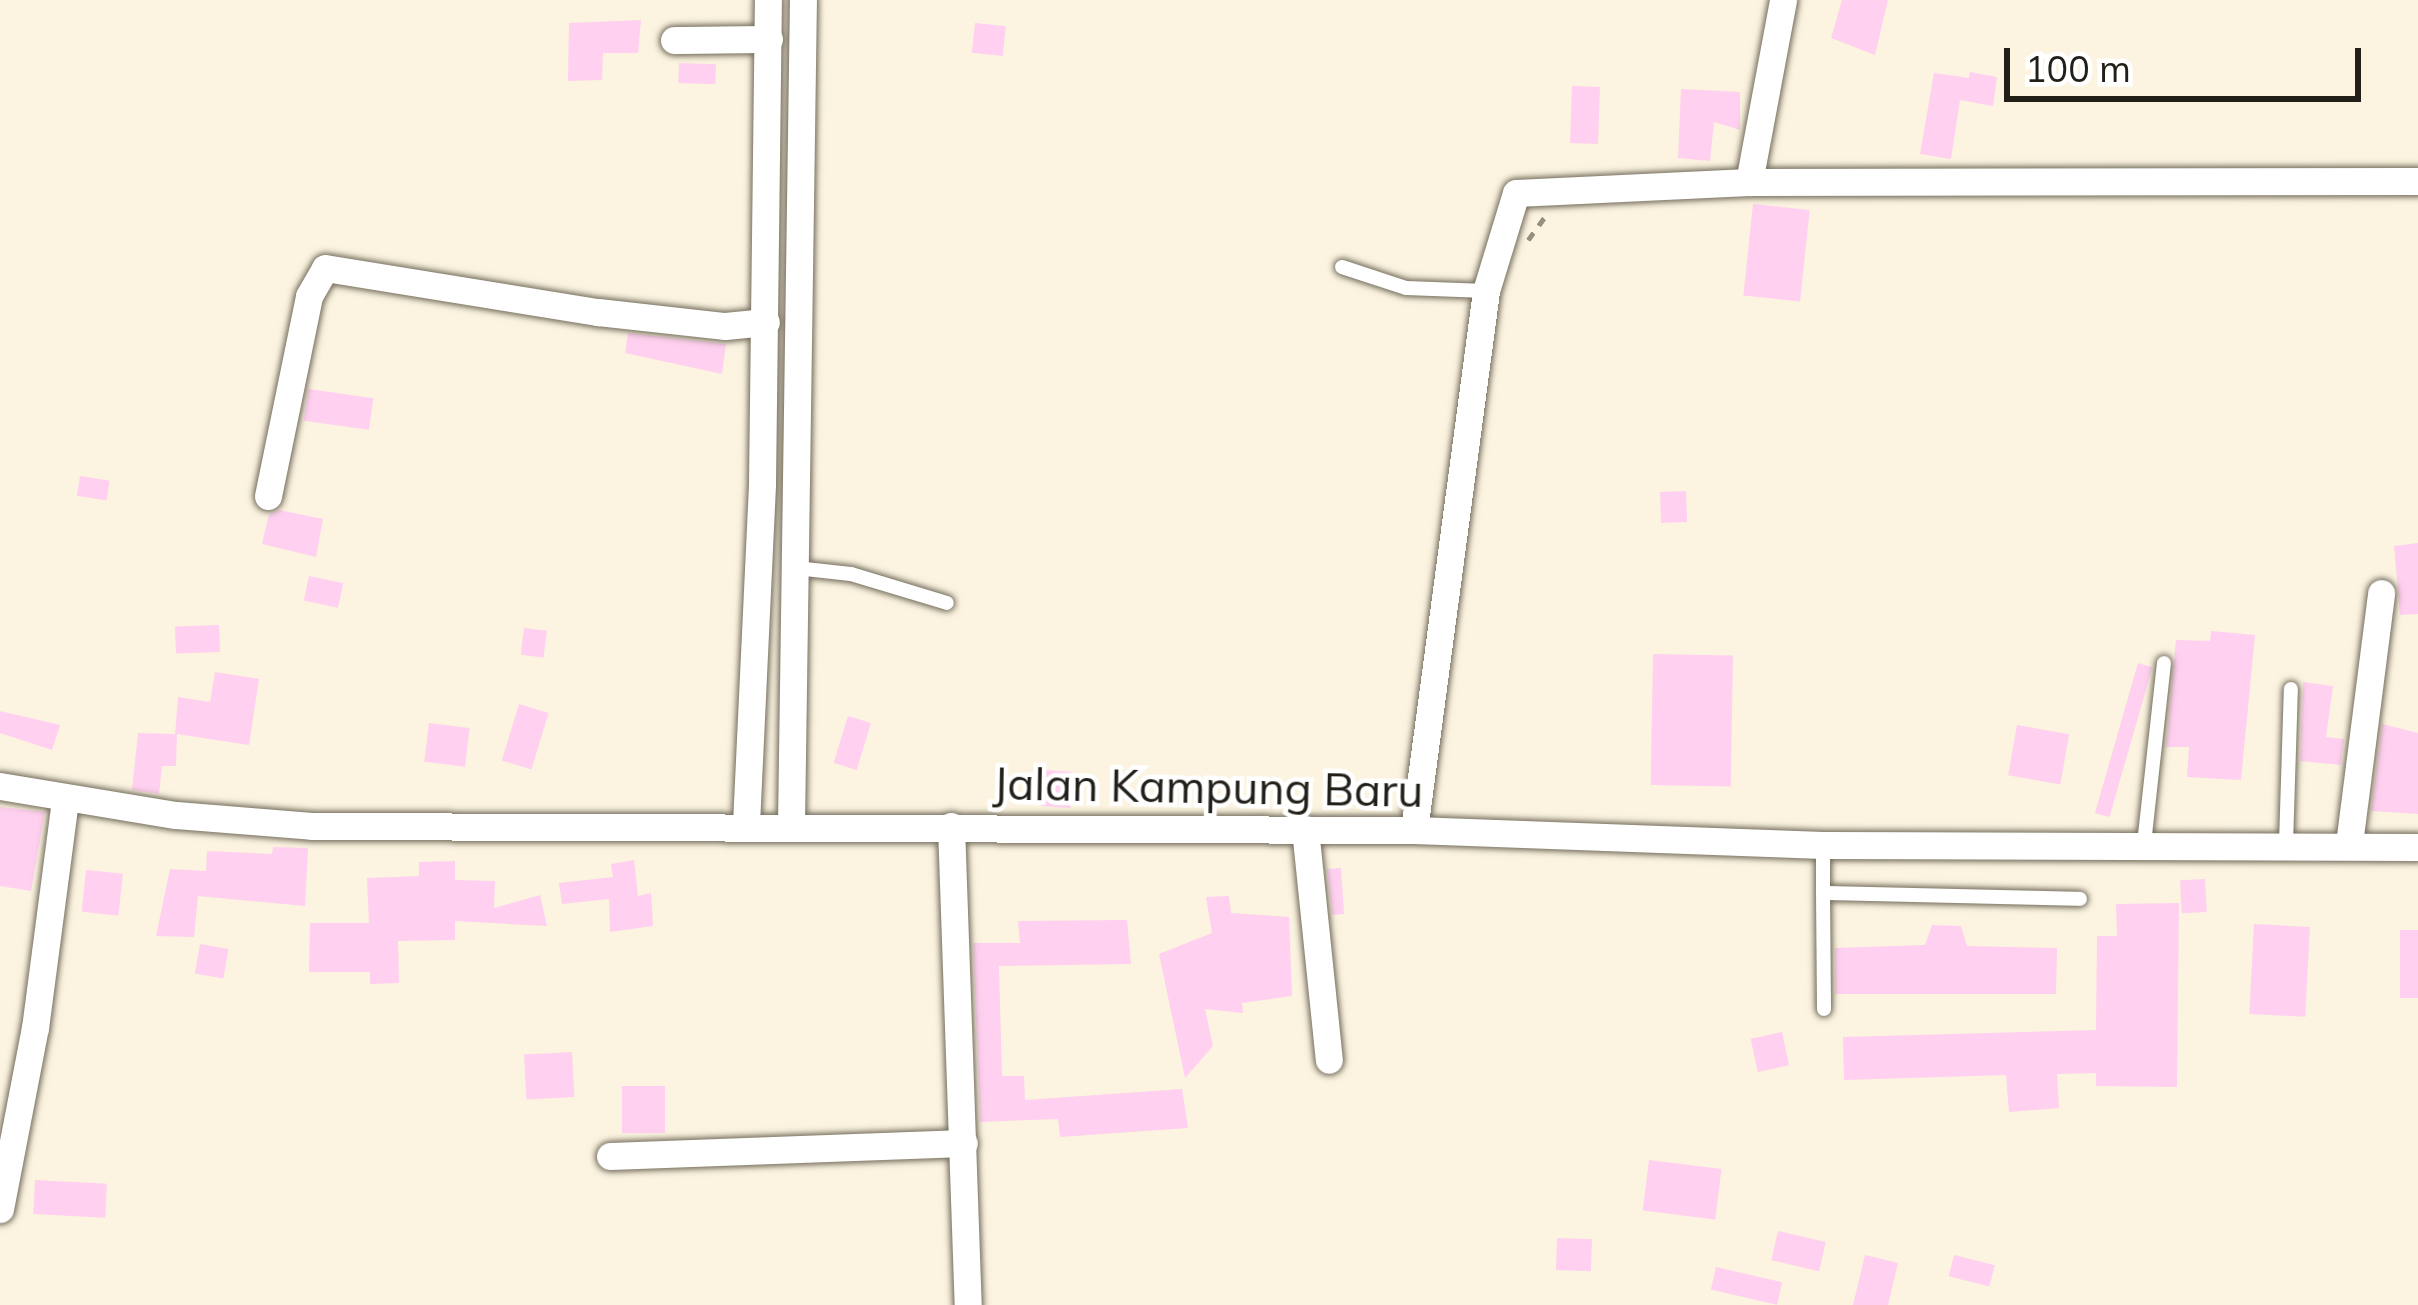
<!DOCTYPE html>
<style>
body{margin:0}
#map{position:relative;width:2418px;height:1305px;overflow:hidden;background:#fcf4e1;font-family:Mulish,sans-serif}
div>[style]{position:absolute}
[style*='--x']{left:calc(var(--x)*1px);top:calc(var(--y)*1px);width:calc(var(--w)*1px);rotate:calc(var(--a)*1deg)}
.building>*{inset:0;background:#ffd0ef;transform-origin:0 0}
.path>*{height:4.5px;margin-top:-2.25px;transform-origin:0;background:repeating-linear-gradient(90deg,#958f82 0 9px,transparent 0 18px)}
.roads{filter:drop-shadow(0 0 3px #746d5c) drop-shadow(0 0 3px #746d5c)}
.lane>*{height:14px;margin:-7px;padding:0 7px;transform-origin:7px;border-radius:7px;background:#fff}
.street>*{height:27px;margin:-13.5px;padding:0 13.5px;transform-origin:13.5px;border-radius:13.5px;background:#fff}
span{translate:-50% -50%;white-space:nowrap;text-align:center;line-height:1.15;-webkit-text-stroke:9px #fff;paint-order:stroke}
.street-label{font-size:45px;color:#221f18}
.scale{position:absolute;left:2004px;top:48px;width:357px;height:54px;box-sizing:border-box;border:6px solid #221f18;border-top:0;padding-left:15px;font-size:36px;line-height:42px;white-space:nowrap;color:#221f18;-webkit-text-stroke:9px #fff;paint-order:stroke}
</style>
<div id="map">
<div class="building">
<i style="clip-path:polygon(1842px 0,1888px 0,1875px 55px,1831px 38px)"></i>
<i style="clip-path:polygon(641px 20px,638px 53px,603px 53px,602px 80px,568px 81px,569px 23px)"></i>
<i style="left:975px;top:23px;width:31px;height:30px;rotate:6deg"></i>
<i style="left:679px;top:63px;width:37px;height:20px;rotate:2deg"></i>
<i style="clip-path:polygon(1970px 72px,1997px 77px,1993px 106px,1960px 100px,1951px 159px,1920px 154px,1934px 73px,1969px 78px)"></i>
<i style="left:1572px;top:86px;width:28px;height:57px;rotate:2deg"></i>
<i style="clip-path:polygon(1681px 89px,1740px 92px,1740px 130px,1714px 122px,1710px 161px,1678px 158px)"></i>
<i style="left:1753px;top:204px;width:57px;height:92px;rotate:6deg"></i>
<i style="clip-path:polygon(628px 333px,726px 344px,722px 374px,625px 353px)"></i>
<i style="left:308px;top:389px;width:66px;height:32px;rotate:8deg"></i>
<i style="left:80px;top:476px;width:30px;height:20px;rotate:9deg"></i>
<i style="left:1686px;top:491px;width:31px;height:26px;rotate:88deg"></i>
<i style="clip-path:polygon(279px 510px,323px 519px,316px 557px,262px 544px,269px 514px)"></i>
<i style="clip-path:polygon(2418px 543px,2418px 614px,2400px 615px,2394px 546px)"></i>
<i style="left:309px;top:576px;width:35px;height:25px;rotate:12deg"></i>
<i style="left:219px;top:625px;width:27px;height:44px;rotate:88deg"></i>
<i style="left:524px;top:628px;width:23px;height:27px;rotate:7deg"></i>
<i style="clip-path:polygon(2211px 631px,2255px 635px,2241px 780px,2187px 777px,2189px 747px,2166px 747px,2176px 640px,2210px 641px)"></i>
<i style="left:1653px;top:654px;width:80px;height:131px;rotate:1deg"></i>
<i style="left:2138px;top:663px;width:15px;height:156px;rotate:16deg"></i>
<i style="clip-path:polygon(215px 672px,259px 679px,249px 745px,177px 734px,176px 766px,162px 766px,159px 794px,132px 790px,138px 733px,175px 734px,178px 697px,210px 702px)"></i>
<i style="clip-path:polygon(2303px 682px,2333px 686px,2326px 737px,2344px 739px,2341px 765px,2300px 761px)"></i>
<i style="left:519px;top:704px;width:31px;height:59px;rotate:17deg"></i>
<i style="clip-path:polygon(0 711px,60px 725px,52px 750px,0 733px)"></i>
<i style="left:848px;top:716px;width:24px;height:49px;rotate:17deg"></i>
<i style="left:429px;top:723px;width:41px;height:39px;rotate:7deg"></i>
<i style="clip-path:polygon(2382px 724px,2418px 733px,2418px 814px,2371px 811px)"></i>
<i style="left:2017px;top:725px;width:53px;height:51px;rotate:10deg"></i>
<i style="left:1044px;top:770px;width:29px;height:36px;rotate:4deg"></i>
<i style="clip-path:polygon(0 807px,45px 812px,31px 891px,0 886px)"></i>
<i style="clip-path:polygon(273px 847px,308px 848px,305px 906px,198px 896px,194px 937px,156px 936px,170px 869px,206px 871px,207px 851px,272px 854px)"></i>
<i style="clip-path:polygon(634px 860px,638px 896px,651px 893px,653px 926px,610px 932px,609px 899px,562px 904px,559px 883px,613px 877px,611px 864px)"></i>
<i style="clip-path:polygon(455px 861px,455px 880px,495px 881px,494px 908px,540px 895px,547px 926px,455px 921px,455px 940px,398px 941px,399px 983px,370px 984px,370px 972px,309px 972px,310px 923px,369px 923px,367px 878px,419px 876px,419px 862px)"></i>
<i style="clip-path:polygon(1341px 868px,1344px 914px,1332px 915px,1327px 869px)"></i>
<i style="left:86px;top:870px;width:37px;height:42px;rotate:6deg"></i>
<i style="left:2205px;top:879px;width:33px;height:25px;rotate:87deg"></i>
<i style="clip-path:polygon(1229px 896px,1231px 913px,1289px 917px,1292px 996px,1242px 1003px,1243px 1013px,1205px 1009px,1213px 1046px,1185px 1078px,1159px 954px,1212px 933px,1206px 897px)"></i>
<i style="clip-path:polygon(2179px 903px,2177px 1087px,2096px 1086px,2096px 1073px,2057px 1074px,2059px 1108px,2009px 1112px,2006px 1075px,1844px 1080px,1843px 1037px,2096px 1030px,2097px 936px,2117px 936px,2116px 904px)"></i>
<i style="clip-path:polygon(1127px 920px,1131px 964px,999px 966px,1002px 1076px,1024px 1076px,1025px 1100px,1182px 1089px,1188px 1128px,1060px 1137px,1058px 1119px,980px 1122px,973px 943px,1020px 943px,1018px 921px)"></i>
<i style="left:2254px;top:924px;width:56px;height:90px;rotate:3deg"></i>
<i style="clip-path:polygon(1932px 925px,1961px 926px,1967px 946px,2057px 948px,2056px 994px,1835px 994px,1835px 948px,1925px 945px)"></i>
<i style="left:2418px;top:930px;width:68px;height:18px;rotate:90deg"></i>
<i style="left:200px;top:944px;width:29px;height:30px;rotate:10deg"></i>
<i style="left:1782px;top:1032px;width:34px;height:32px;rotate:78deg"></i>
<i style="left:572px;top:1052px;width:45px;height:48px;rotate:87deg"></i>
<i style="left:622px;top:1086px;width:43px;height:47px"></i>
<i style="left:1649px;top:1160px;width:73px;height:51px;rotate:7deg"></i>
<i style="left:35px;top:1180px;width:72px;height:34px;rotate:3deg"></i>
<i style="left:1778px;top:1231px;width:49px;height:30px;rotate:13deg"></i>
<i style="left:1557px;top:1238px;width:35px;height:32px;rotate:2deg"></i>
<i style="clip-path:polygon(1865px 1255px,1898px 1263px,1888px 1305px,1853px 1305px)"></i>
<i style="left:1954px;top:1255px;width:42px;height:22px;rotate:14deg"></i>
<i style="left:1716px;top:1267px;width:68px;height:23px;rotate:13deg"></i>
</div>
<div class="path">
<i style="--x:1528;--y:240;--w:31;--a:-54"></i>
</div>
<div class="roads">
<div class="lane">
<i style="--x:1342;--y:267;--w:67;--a:18.2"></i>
<i style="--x:1406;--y:288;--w:80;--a:2.1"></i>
<i style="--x:796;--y:568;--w:55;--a:6.2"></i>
<i style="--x:851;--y:574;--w:100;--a:16.8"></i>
<i style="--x:2144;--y:844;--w:182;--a:-83.7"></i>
<i style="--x:2286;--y:844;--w:155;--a:-88.2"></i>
<i style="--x:1823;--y:845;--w:48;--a:90"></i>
<i style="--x:1823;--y:893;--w:257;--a:1.3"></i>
<i style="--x:1823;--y:893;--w:116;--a:89.5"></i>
</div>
<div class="street">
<i style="--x:674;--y:40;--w:95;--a:-0.6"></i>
<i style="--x:1749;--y:182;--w:185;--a:-79.4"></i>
<i style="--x:268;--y:496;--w:204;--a:-78.4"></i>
<i style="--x:309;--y:296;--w:32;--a:-60"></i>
<i style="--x:325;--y:268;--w:277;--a:9.2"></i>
<i style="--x:598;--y:312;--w:128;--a:6.3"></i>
<i style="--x:725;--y:326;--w:41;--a:-5.6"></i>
<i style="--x:0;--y:786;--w:178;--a:9.4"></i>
<i style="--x:176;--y:815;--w:136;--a:4.6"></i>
<i style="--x:312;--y:826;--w:1102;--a:0.21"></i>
<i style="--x:1414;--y:830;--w:409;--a:2.1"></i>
<i style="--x:1823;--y:845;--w:595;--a:0.19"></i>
<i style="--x:746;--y:824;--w:340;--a:-87.3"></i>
<i style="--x:762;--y:484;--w:484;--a:-89.3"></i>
<i style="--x:791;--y:825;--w:825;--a:-89.17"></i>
<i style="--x:951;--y:826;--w:479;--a:88"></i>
<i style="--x:1305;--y:829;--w:232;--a:84.1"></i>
<i style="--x:1414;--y:830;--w:544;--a:-82.39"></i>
<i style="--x:1486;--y:291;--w:102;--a:-73"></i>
<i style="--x:1516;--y:193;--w:233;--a:-2.7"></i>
<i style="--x:1749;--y:182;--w:669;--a:-0.09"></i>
<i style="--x:2349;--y:844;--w:253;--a:-82.7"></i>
<i style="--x:610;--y:1156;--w:354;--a:-2.1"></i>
<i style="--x:0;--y:1209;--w:184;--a:-79.1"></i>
<i style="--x:35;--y:1028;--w:230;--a:-82.5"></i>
</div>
</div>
<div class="street-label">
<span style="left:1208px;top:787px;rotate:1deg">Jalan Kampung Baru</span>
</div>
<div class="scale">100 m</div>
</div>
